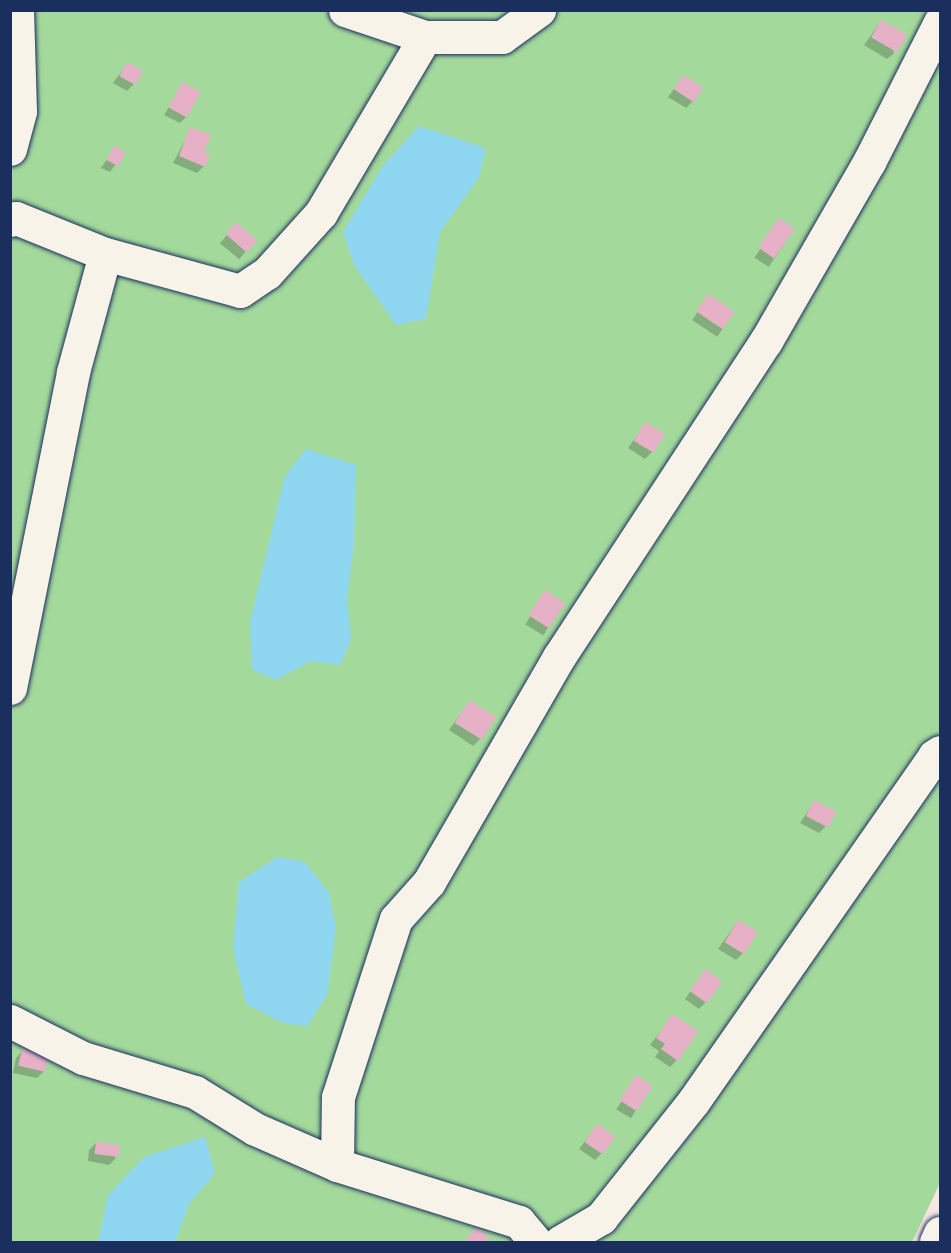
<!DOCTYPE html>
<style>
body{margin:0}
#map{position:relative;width:951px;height:1253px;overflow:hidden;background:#f4e6e1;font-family:"Shantell Sans",sans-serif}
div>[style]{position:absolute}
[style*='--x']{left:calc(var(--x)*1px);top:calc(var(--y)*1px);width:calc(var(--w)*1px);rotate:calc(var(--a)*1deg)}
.green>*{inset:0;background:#a4d99c}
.water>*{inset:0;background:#8fd6f1}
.shadow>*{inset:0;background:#0003;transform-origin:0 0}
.building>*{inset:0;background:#e6b0c7;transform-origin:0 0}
.roads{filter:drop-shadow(0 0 2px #1b2f5e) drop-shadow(0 0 2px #1b2f5e)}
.minor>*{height:33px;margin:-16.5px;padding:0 16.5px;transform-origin:16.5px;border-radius:16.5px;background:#f7f3e8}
span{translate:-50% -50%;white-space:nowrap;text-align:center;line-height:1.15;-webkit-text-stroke:4.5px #f7f3e8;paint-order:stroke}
.frame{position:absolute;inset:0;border:12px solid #1b2f5e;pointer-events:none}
</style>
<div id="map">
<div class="green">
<i style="clip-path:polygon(10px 11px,940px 11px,940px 1183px,912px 1242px,11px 1242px)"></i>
</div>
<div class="water">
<i style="clip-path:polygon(419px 126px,486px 148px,479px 177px,440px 232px,426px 319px,396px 325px,354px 265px,343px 232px,382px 167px)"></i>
<i style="clip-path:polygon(306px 449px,356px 465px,354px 545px,347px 597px,351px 639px,340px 665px,311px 661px,275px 680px,252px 669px,250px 622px,285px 476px)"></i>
<i style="clip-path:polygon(277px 857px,305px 862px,329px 893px,336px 927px,327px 995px,307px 1026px,283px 1023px,246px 1004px,233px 949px,239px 882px)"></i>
<i style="clip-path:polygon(205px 1137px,215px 1173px,189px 1204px,175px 1242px,98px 1242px,108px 1195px,144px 1157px)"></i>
</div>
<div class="shadow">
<i style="clip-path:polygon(881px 21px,894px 53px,887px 59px,864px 45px)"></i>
<i style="clip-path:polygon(127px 64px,134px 84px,127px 91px,113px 83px)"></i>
<i style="clip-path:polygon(683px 77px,693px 101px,686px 108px,668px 97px)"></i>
<i style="clip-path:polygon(183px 84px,187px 116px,180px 123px,164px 115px)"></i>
<i style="clip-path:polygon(191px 129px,202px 153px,204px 166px,197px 173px,173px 163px)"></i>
<i style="clip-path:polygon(115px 148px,124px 153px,110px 172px,101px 168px)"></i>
<i style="left:779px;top:220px;width:17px;height:45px;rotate:33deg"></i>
<i style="left:236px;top:224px;width:25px;height:25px;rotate:40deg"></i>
<i style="left:708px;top:296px;width:30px;height:29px;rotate:33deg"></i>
<i style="clip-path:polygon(645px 424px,652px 452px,645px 459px,628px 448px)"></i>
<i style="left:545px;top:592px;width:21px;height:38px;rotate:31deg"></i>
<i style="clip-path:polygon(469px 702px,480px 739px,473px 746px,449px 730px)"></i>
<i style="clip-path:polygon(814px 802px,826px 826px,819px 833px,800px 823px)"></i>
<i style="clip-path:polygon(738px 921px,743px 953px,736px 960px,718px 949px)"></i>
<i style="clip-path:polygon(705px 971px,706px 1002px,699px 1009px,685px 999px)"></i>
<i style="clip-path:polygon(672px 1016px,677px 1060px,670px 1067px,655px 1057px,659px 1051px,650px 1045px)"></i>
<i style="clip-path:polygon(22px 1051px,44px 1071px,37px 1078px,13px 1073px,16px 1058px)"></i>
<i style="left:636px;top:1077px;width:17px;height:38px;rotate:31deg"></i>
<i style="clip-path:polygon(597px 1126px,602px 1153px,595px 1160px,579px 1149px)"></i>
<i style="clip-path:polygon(96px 1143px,116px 1158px,109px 1165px,88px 1161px,89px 1150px)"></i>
</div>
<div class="building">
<i style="left:881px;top:20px;width:30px;height:20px;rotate:30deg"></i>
<i style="left:127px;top:62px;width:18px;height:16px;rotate:29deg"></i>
<i style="left:683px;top:75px;width:24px;height:17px;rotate:33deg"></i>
<i style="left:182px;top:82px;width:21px;height:29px;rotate:28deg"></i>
<i style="clip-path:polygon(190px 127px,211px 135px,204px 152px,210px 155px,205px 167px,179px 156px)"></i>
<i style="left:114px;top:146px;width:13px;height:16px;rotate:27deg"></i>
<i style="left:779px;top:218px;width:19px;height:36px;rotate:35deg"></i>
<i style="left:236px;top:222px;width:28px;height:16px;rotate:41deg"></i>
<i style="left:708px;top:294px;width:32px;height:21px;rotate:34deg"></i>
<i style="left:645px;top:422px;width:23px;height:22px;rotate:31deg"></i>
<i style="left:545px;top:590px;width:24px;height:30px;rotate:33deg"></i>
<i style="left:469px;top:700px;width:32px;height:27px;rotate:32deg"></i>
<i style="left:814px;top:800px;width:25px;height:18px;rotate:27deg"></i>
<i style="left:738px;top:920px;width:23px;height:26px;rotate:31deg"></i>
<i style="left:705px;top:969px;width:21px;height:27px;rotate:35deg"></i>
<i style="clip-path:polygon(672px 1014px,698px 1031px,678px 1061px,661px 1049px,665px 1044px,656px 1038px)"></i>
<i style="left:22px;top:1049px;width:27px;height:17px;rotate:13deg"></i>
<i style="left:636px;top:1075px;width:20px;height:30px;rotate:33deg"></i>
<i style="left:597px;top:1124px;width:22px;height:22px;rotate:34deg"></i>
<i style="left:96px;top:1142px;width:24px;height:12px;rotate:7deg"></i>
<i style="clip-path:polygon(477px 1227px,489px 1237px,485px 1242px,464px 1242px)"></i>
</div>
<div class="roads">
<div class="minor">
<i style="--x:345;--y:10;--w:84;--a:18.6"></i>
<i style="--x:10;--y:149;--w:39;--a:-75"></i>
<i style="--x:20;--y:111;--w:101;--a:-91.7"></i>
<i style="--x:10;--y:220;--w:6;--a:-18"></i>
<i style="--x:16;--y:218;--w:96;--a:22"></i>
<i style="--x:105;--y:254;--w:140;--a:15.3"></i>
<i style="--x:240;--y:291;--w:32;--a:-34"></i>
<i style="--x:267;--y:273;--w:81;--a:-48"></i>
<i style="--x:321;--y:213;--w:204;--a:-59.4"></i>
<i style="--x:425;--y:37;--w:77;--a:0"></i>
<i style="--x:502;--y:37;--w:46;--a:-36.1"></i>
<i style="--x:10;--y:688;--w:322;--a:-78.7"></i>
<i style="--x:73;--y:372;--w:122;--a:-74.8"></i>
<i style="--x:10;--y:1021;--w:82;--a:26.9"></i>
<i style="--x:83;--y:1058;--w:117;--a:16.9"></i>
<i style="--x:195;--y:1092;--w:70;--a:31.7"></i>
<i style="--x:255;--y:1129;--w:90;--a:23.7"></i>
<i style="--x:337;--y:1165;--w:191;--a:17.4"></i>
<i style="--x:519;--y:1222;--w:26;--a:50"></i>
<i style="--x:337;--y:1165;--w:68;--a:-89.2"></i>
<i style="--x:338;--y:1097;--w:187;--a:-72"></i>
<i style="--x:396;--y:919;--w:50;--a:-48.3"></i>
<i style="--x:429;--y:882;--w:260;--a:-60"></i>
<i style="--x:559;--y:657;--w:378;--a:-56.8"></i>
<i style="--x:766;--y:341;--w:207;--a:-60.1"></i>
<i style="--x:869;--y:162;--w:157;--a:-63.1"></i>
<i style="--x:560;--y:1242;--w:48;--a:-30.3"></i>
<i style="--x:601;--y:1218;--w:148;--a:-51.6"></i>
<i style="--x:693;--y:1102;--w:422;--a:-55.1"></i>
<i style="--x:934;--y:756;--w:7;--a:-34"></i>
<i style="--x:936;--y:1242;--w:10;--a:-66"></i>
</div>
</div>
<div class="frame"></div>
</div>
